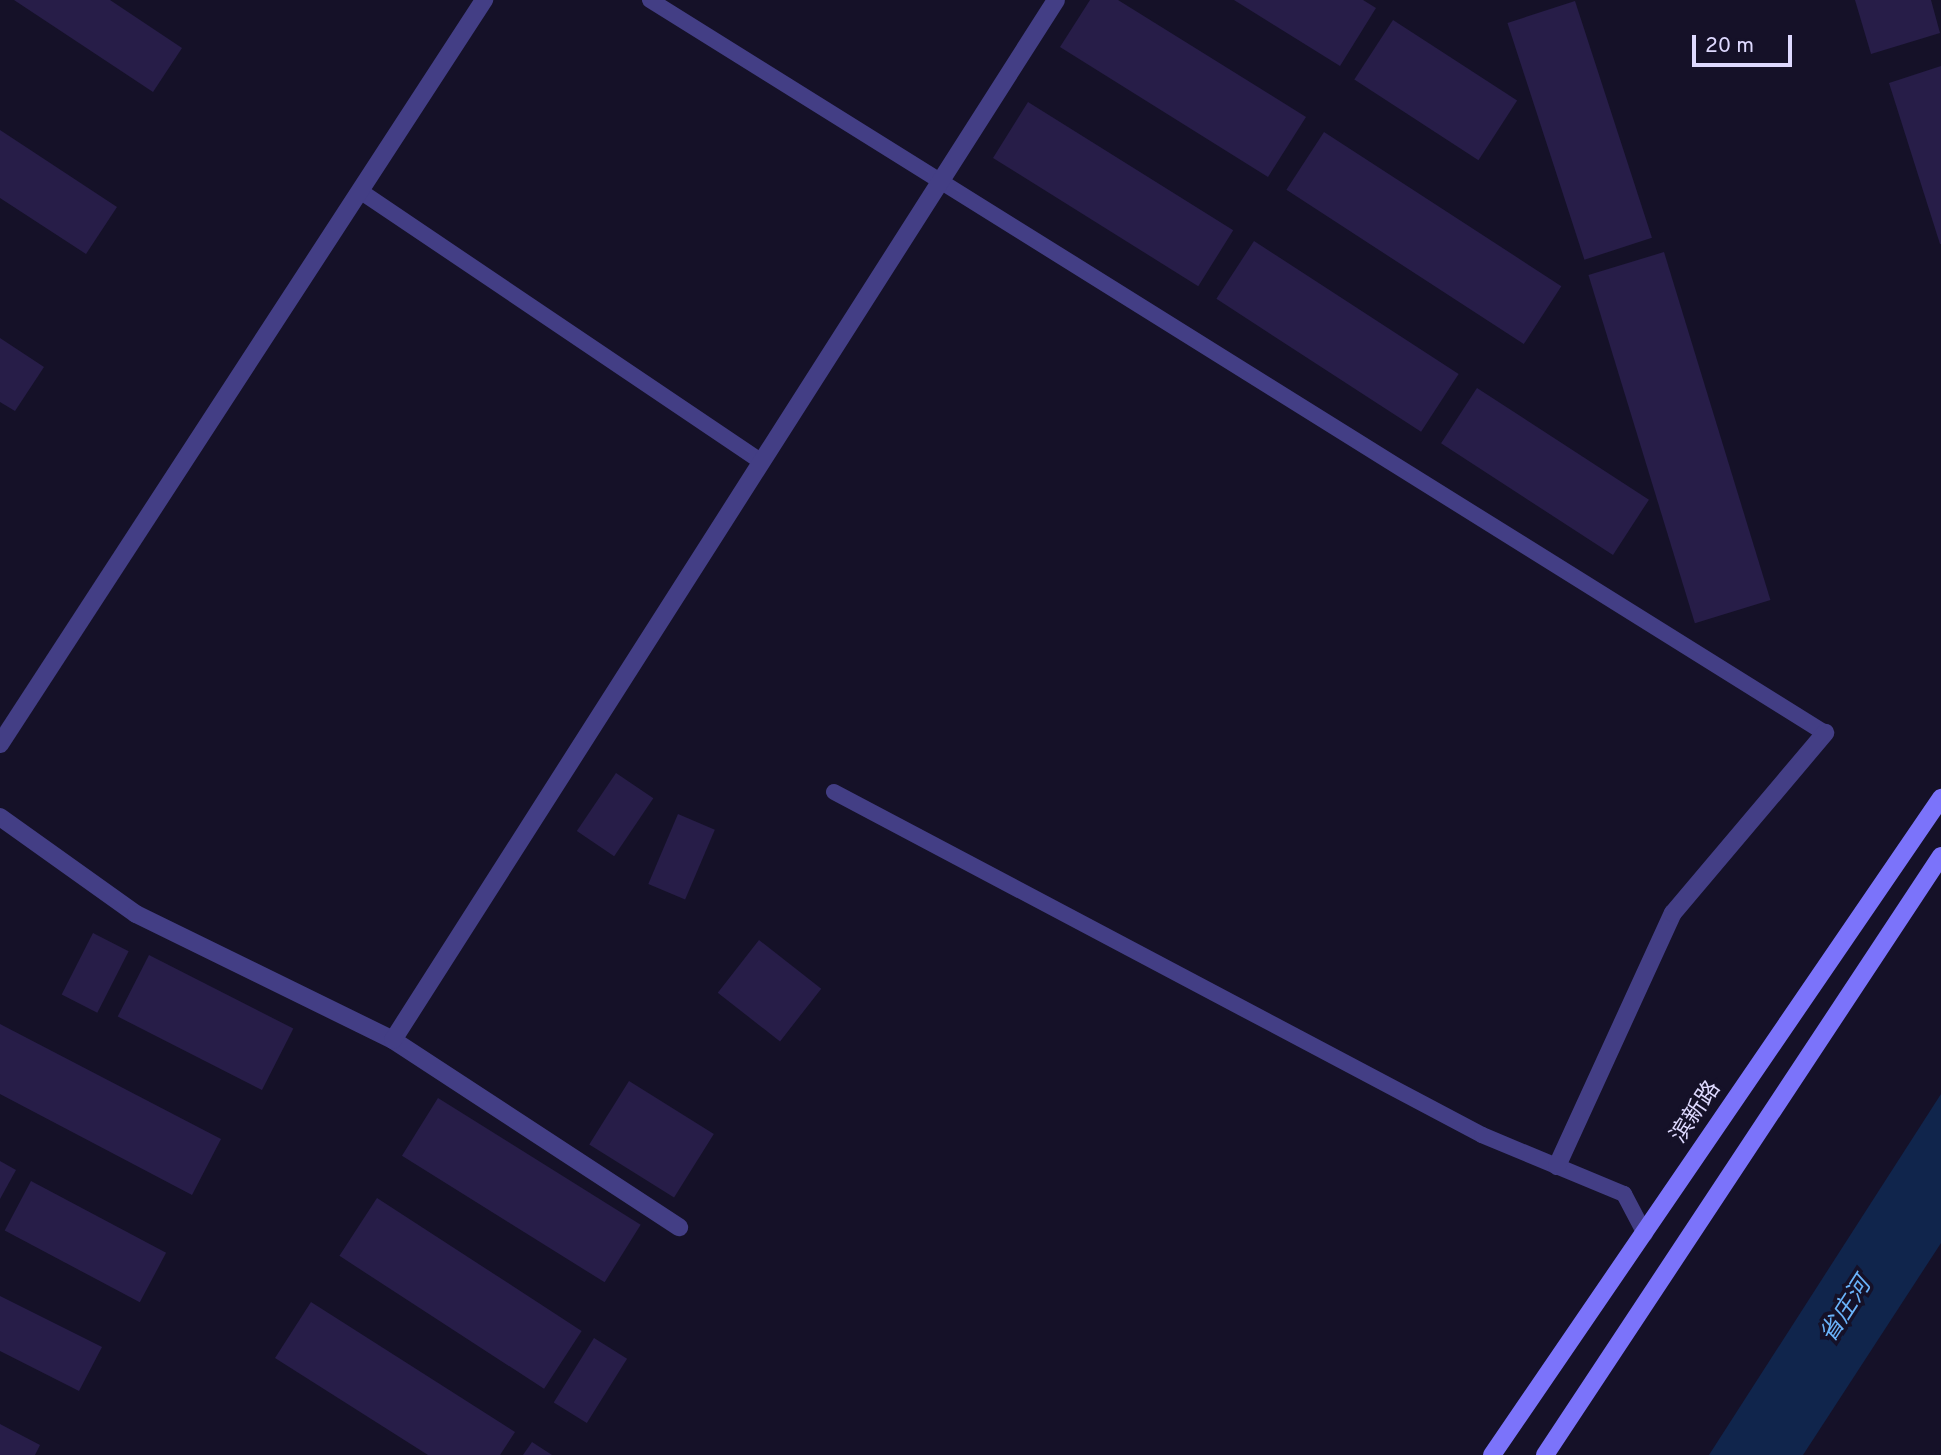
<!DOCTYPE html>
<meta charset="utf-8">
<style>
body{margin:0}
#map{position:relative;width:1941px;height:1455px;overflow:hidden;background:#151128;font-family:Overpass,"Noto Sans SC",sans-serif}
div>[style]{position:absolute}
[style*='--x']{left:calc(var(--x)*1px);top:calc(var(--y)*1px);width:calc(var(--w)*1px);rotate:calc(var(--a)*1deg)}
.water>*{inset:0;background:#10254c}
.building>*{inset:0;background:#271d48;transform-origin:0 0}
.lane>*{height:16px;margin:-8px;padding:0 8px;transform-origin:8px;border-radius:8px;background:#433e85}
.street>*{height:18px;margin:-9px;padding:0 9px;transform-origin:9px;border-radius:9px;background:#433e85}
.secondary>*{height:18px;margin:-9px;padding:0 9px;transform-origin:9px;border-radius:9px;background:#7b73fa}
span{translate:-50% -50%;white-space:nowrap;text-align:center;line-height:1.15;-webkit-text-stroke:7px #151128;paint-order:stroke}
.street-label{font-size:23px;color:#ded9fe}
.water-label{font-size:24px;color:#6ab3fa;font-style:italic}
.scale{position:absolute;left:1692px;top:35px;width:100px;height:32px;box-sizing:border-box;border:4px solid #ded9fe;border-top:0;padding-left:9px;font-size:21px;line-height:24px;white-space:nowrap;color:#ded9fe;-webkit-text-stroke:5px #151128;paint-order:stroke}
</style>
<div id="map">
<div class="water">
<i style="clip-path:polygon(1941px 1094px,1941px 1243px,1803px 1455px,1709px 1455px)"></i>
</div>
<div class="building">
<i style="clip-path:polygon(14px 0,110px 0,182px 48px,153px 92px)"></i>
<i style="clip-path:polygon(1090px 0,1118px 0,1306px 117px,1268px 177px,1060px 47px)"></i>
<i style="clip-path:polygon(1234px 0,1363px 0,1376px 8px,1340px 66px)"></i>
<i style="clip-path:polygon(1855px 0,1931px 0,1940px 33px,1871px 54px)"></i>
<i style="left:1575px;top:1px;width:249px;height:71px;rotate:72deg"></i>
<i style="left:1393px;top:20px;width:148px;height:71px;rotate:33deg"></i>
<i style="clip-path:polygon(1941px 66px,1941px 244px,1940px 244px,1889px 83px)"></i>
<i style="left:1028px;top:102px;width:242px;height:66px;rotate:32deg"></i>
<i style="clip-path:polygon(0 130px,117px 207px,86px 254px,0 198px)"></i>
<i style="left:1324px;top:132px;width:283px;height:69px;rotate:33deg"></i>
<i style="left:1254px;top:241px;width:244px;height:69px;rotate:33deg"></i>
<i style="left:1664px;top:252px;width:364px;height:79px;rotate:73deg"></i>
<i style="clip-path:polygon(0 338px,44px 367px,15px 411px,0 402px)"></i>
<i style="left:1477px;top:388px;width:205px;height:66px;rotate:33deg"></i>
<i style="left:616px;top:773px;width:45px;height:70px;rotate:34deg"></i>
<i style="left:678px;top:814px;width:40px;height:76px;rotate:23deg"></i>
<i style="left:93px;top:933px;width:40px;height:69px;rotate:27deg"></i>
<i style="left:759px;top:940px;width:79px;height:67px;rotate:38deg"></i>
<i style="left:149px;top:955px;width:162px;height:69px;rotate:27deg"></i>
<i style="clip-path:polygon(0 1024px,221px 1139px,192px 1195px,0 1094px)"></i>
<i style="left:629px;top:1081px;width:100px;height:75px;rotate:32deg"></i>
<i style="left:438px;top:1098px;width:239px;height:68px;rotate:32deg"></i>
<i style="clip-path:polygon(0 1161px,16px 1170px,0 1199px)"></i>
<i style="left:31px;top:1181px;width:153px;height:56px;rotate:28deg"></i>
<i style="left:377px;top:1198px;width:244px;height:69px;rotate:33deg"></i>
<i style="clip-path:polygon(0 1296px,102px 1347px,79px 1391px,0 1351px)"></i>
<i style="clip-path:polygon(311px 1302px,515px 1432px,500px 1455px,428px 1455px,275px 1358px)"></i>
<i style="left:594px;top:1338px;width:39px;height:76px;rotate:32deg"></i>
<i style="clip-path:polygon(0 1424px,40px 1445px,35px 1455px,0 1455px)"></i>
<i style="clip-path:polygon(532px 1442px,552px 1455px,523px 1455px)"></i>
</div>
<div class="lane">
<i style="--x:650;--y:0;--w:1385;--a:31.96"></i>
<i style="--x:360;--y:191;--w:483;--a:34"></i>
<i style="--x:834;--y:792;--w:733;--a:27.89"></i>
<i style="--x:1482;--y:1135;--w:154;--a:22.6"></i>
<i style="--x:1624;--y:1194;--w:45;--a:62.3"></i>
</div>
<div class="street">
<i style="--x:0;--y:744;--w:888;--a:-56.95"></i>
<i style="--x:0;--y:817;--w:167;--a:35.5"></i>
<i style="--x:136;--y:914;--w:286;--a:26.1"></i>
<i style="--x:393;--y:1040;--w:342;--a:33.2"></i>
<i style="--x:393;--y:1040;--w:1233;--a:-57.48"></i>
<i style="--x:1557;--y:1166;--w:278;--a:-65.4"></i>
<i style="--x:1673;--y:913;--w:236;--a:-49.8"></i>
</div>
<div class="secondary">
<i style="--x:1492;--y:1455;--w:796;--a:-55.65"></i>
<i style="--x:1545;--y:1455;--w:718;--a:-56.53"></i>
</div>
<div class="street-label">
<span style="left:1697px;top:1113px;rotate:-56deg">滨新路</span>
</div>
<div class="water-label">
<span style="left:1847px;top:1311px;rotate:-57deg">省庄河</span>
</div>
<div class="scale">20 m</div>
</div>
